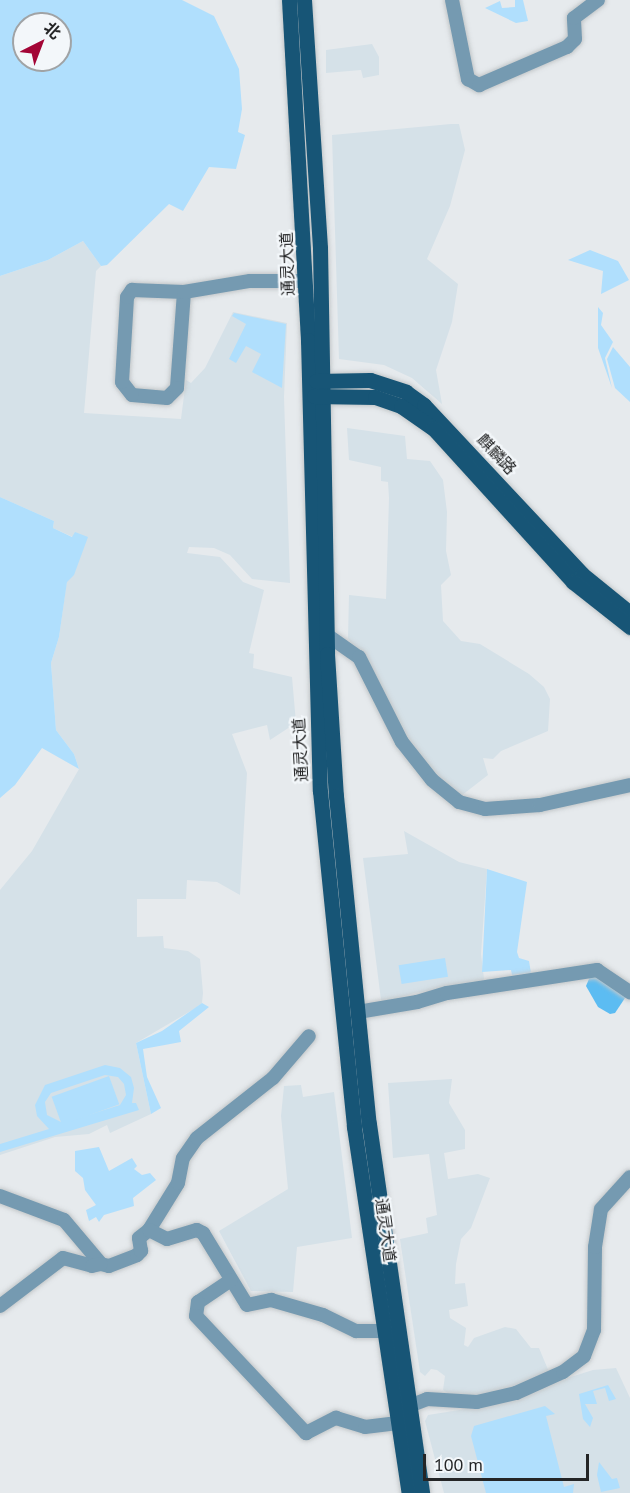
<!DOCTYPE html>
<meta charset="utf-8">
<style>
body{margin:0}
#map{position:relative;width:630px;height:1493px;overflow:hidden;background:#e6eaed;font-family:"PT Sans","Noto Sans SC",sans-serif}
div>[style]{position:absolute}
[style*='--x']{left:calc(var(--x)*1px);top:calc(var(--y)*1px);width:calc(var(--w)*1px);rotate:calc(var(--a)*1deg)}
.built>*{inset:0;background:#d5e1e8}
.green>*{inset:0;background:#b0dffd;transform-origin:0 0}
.water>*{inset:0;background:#5cbcf2}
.roads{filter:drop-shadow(0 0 2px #c3c7c9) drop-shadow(0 0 2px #c3c7c9)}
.minor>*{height:14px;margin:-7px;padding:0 7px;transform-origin:7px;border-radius:7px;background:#759ab1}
.major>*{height:15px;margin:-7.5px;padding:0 7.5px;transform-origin:7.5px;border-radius:7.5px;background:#175576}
span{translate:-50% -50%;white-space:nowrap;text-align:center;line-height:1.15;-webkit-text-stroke:4.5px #f3f7fa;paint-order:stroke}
.street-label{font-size:16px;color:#242526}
.north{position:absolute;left:12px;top:12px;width:60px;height:60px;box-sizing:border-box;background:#f3f7fa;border:2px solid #a0a3a5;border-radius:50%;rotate:42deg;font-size:16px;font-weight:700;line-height:24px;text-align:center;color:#242526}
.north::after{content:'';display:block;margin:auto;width:21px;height:27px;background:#a30536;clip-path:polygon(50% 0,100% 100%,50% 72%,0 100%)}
.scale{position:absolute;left:423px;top:1454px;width:166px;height:27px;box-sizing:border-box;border:3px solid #242526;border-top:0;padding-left:8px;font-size:18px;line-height:21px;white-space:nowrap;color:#242526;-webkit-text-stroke:4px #f3f7fa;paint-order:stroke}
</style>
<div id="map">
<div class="built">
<i style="clip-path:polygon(372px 44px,379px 57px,379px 75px,363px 78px,361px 70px,326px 73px,326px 50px)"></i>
<i style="clip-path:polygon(451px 124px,459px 124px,465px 150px,450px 206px,427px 259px,458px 284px,452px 322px,436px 370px,442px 404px,412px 378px,384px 365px,339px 359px,332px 135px)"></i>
<i style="clip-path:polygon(83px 241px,101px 266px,96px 271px,84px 413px,181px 419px,186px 380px,191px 383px,205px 368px,233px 312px,287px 323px,284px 397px,290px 583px,252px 579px,230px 555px,214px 548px,189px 547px,187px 553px,220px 557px,243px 582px,264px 590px,249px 653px,254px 654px,253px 668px,292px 677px,296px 723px,270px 740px,267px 725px,232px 734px,247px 773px,240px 895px,217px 882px,187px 880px,186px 899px,137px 899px,137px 937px,163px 936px,164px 948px,188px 951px,200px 959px,203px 993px,202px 1003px,194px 1009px,136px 1043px,151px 1114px,110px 1133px,107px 1125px,89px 1134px,55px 1137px,0 1155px,0 890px,32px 851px,79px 769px,74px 754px,56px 730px,51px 663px,59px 637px,73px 537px,53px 528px,54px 521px,0 497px,0 276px,48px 260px)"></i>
<i style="clip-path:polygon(347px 428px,405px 436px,407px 459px,430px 461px,443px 480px,447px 512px,446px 551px,451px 575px,441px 585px,443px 621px,461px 641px,480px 644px,529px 674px,544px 687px,550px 699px,548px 731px,501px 751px,493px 759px,483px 758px,488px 775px,457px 799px,412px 752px,348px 638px,349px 595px,386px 599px,389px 498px,388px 482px,381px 481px,381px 467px,349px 460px)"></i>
<i style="clip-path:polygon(404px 831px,459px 862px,487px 869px,481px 954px,484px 979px,481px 983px,414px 993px,385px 1002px,381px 1000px,363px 858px,408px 854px)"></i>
<i style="clip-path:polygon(452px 1079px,449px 1103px,465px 1130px,465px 1149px,444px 1153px,448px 1179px,478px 1174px,490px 1178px,471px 1228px,461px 1239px,456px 1264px,455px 1284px,465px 1283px,468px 1306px,449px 1310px,450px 1318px,466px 1328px,464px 1345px,468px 1347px,474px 1338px,505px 1327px,516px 1329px,531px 1348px,539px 1348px,549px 1372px,518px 1387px,484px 1396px,449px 1394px,443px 1390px,445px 1376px,437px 1370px,431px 1369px,425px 1376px,420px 1372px,400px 1239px,428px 1233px,426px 1218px,437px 1215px,429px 1154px,393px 1158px,388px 1083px)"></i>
<i style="clip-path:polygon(301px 1085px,303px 1097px,334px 1092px,352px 1238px,297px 1247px,293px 1292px,251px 1291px,219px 1231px,288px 1189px,281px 1116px,284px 1086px)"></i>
<i style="clip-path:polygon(616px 1368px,630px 1398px,630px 1493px,444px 1493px,425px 1421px,428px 1415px,472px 1408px,593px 1370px)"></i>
</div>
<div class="green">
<i style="clip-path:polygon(evenodd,0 0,182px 0,214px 16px,239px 69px,242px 109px,238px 132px,245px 135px,236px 169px,209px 167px,183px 211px,169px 204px,107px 265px,101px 266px,83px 241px,48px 260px,0 276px,0 0,24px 24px,60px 24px,60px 60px,24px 60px,24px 24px)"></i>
<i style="clip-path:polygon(515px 0,523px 0,528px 21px,516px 23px,485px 8px,500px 1px,502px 8px,515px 7px)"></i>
<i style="clip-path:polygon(590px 250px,618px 261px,629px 280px,601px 294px,603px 271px,568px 260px)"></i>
<i style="clip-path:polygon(598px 307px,603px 313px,601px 325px,613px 342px,605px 358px,612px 388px,598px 348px)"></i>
<i style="clip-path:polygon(234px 313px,286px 324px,282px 388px,252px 372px,261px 354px,246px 346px,236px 363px,229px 359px,246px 324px,232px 316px)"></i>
<i style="clip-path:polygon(613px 347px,630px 367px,630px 402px,615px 388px,607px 359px)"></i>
<i style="clip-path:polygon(0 497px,54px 521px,53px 528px,72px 537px,75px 532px,88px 537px,74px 575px,67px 582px,59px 637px,51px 663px,56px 730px,74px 754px,79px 769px,42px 748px,15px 785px,0 798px)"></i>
<i style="clip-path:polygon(487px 869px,527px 882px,517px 952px,519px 958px,529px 961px,531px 973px,512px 975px,511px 970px,482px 972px)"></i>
<i style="left:445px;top:958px;width:19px;height:47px;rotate:81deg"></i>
<i style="clip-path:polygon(202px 1003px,209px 1007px,179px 1031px,181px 1042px,143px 1049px,147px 1077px,161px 1108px,151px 1114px,136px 1043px,162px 1031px)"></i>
<i style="clip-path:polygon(evenodd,105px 1065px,120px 1068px,131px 1077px,134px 1088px,132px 1103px,136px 1103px,139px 1110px,0 1152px,0 1144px,49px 1129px,37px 1116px,35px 1105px,45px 1085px,105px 1065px,105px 1075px,118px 1077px,124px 1084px,126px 1095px,120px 1105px,63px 1123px,47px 1115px,45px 1102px,51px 1093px,105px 1075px)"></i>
<i style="left:109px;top:1076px;width:30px;height:61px;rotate:70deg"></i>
<i style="clip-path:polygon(99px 1147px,109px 1171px,132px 1158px,137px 1166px,134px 1169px,142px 1175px,150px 1173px,156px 1180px,133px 1198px,134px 1206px,104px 1215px,99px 1222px,96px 1217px,89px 1221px,86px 1210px,96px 1205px,85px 1190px,83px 1178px,75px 1171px,75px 1151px)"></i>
<i style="clip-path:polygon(608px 1385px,616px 1399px,609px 1401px,605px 1388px,593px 1391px,597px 1404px,585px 1404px,593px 1418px,590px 1427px,583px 1419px,579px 1394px)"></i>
<i style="clip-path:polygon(545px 1406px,555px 1414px,546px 1416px,564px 1487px,574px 1484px,573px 1493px,486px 1493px,471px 1436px,474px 1426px)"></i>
<i style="clip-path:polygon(599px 1462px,612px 1479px,617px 1478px,620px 1488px,601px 1492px,597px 1475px)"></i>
</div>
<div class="water">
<i style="clip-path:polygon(591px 974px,627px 995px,615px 1013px,610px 1014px,598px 1007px,586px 986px)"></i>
</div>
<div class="roads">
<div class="minor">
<i style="--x:452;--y:0;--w:81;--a:78.6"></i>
<i style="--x:468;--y:79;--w:13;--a:29"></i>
<i style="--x:479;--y:85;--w:96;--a:-23.4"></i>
<i style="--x:567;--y:47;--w:11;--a:-45"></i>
<i style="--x:575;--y:39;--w:21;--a:-93"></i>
<i style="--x:574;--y:18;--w:30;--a:-37"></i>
<i style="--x:184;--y:292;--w:96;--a:94.2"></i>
<i style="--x:177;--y:388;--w:14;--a:135"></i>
<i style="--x:167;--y:398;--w:35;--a:-175"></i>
<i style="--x:132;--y:395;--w:16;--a:-128"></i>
<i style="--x:122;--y:382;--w:85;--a:-86.6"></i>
<i style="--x:127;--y:297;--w:9;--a:-54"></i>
<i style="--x:132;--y:290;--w:52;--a:2.2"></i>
<i style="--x:184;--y:292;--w:67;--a:-9.5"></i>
<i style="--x:250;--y:281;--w:55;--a:0"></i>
<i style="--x:327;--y:635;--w:39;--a:35"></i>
<i style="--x:359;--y:657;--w:95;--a:63.2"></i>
<i style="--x:402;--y:742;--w:48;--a:51.7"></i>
<i style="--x:432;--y:780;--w:35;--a:39"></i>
<i style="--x:459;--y:802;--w:27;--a:15"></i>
<i style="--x:485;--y:809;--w:55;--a:-4.2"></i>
<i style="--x:540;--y:805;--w:92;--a:-12.5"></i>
<i style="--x:358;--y:1012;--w:60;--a:-9.6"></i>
<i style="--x:417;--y:1002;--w:31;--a:-17"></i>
<i style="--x:447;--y:993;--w:152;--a:-8.7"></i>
<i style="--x:597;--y:970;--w:40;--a:34"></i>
<i style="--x:0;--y:1196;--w:68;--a:20.6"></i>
<i style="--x:64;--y:1220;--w:57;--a:49.9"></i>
<i style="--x:101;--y:1264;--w:8;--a:14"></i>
<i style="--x:109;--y:1266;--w:30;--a:-21"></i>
<i style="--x:137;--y:1255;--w:6;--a:-45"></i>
<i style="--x:141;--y:1251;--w:13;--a:-99"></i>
<i style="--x:139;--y:1238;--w:13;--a:-39"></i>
<i style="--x:149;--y:1230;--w:55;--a:-58.3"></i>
<i style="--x:178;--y:1183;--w:25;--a:-79"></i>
<i style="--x:183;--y:1158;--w:24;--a:-55"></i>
<i style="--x:197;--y:1138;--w:97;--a:-38.3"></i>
<i style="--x:273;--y:1078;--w:55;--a:-49.4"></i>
<i style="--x:149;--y:1230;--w:20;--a:27"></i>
<i style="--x:167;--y:1239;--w:31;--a:-17"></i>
<i style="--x:197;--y:1230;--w:7;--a:27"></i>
<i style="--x:203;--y:1233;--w:84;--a:58.6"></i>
<i style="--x:247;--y:1305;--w:25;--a:-12"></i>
<i style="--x:271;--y:1300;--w:54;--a:16.1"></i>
<i style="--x:323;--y:1315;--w:37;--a:26"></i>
<i style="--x:356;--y:1331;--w:27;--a:0"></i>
<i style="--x:231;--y:1280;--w:40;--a:146"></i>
<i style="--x:198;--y:1302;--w:14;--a:98"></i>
<i style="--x:196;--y:1316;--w:161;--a:46.8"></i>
<i style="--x:306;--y:1433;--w:34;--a:-27"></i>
<i style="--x:336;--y:1418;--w:30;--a:17"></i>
<i style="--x:365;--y:1427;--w:33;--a:-7"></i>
<i style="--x:0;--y:1306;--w:79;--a:-37.3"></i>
<i style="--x:63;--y:1258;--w:30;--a:15"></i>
<i style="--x:92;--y:1266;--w:9;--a:-13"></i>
<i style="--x:409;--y:1406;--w:19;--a:-21"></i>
<i style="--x:427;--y:1399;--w:50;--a:3.4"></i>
<i style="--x:477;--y:1402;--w:40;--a:-13"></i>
<i style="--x:516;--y:1393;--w:51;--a:-24.1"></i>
<i style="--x:563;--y:1372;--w:26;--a:-37"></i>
<i style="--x:584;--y:1356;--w:28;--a:-69"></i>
<i style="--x:594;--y:1330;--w:83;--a:-89.3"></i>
<i style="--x:595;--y:1247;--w:38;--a:-81"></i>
<i style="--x:601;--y:1209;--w:43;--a:-47.8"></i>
</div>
<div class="major">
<i style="--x:289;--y:0;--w:341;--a:86.8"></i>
<i style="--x:308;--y:340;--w:451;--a:88.5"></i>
<i style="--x:320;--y:791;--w:338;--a:84.2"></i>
<i style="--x:354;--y:1127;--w:370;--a:81.5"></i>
<i style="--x:304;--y:0;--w:249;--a:86.3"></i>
<i style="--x:320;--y:248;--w:406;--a:89"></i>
<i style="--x:327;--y:654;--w:142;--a:86.4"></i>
<i style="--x:336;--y:796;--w:330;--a:84.3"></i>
<i style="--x:369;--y:1124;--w:373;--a:81.8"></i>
<i style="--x:316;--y:381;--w:54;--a:-1.1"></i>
<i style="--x:370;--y:380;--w:38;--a:18"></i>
<i style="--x:406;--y:392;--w:22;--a:36"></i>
<i style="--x:424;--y:405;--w:231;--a:46.9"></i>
<i style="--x:582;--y:574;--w:62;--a:39.1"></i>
<i style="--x:314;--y:396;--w:61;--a:0.9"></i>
<i style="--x:375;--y:397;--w:28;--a:19"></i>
<i style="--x:401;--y:406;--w:39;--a:35"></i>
<i style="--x:433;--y:428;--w:208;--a:47.7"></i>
<i style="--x:573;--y:582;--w:73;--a:38.3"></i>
</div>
</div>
<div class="street-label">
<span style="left:287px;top:264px;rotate:-92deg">通灵大道</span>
<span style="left:497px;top:454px;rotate:47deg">麒麟路</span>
<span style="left:300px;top:750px;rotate:-93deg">通灵大道</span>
<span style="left:386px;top:1230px;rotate:82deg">通灵大道</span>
</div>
<div class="north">北</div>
<div class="scale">100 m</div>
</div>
